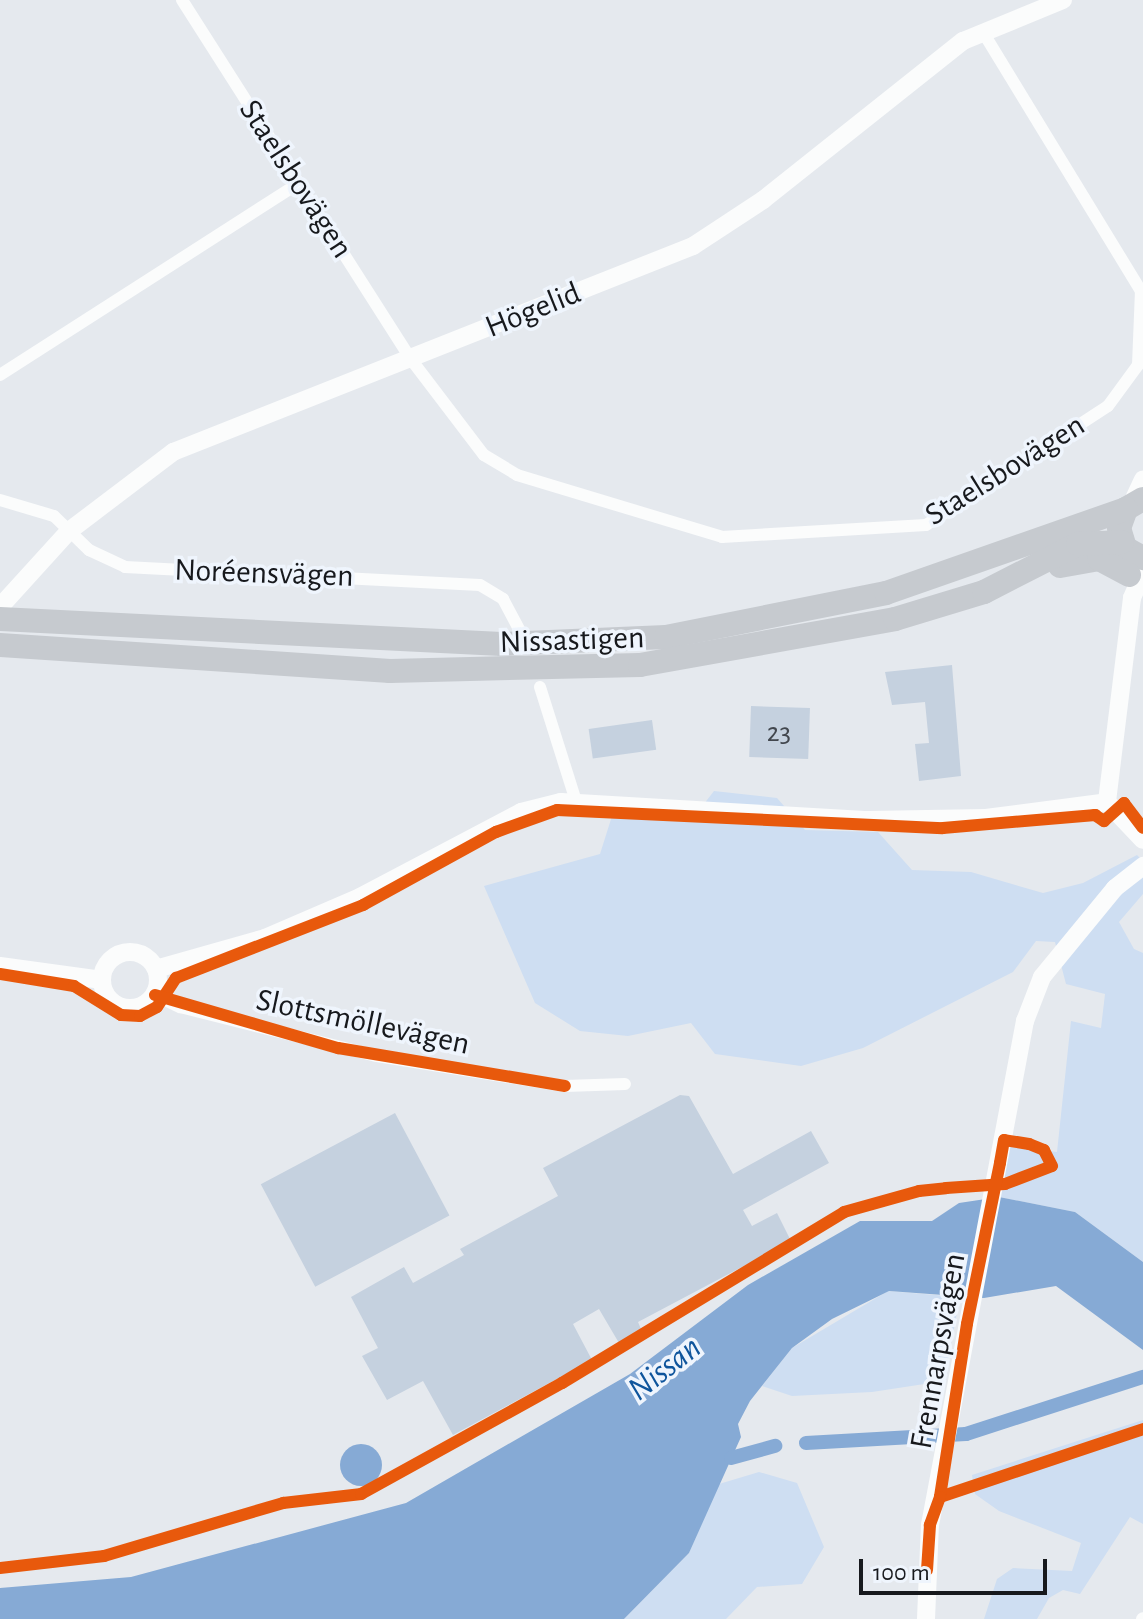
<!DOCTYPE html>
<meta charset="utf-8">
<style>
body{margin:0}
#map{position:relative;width:1143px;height:1619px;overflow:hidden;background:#e5e9ee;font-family:"Alegreya Sans",sans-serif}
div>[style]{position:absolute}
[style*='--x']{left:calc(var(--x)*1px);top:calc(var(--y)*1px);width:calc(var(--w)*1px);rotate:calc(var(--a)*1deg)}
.green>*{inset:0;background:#cedef2}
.water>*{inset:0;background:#86aad5}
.round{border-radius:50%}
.canal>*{height:14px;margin:-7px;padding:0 7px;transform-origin:7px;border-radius:7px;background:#86aad5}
.building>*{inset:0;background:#c5d1df;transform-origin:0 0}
.street>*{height:12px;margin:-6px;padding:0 6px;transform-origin:6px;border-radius:6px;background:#fbfcfc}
.secondary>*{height:18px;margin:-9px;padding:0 9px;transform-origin:9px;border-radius:9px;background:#fbfcfc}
.secondary>.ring{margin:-9px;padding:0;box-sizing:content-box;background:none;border:18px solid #fbfcfc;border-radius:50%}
.highway>*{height:24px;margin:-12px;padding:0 12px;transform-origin:12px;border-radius:12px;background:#c6cacf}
.cycleway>*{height:12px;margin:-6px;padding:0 6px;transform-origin:6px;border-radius:6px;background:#e8590c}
span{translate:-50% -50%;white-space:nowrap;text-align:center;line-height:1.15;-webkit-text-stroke:7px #eff5fd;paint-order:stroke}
.number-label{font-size:28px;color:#42474e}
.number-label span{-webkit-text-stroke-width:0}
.street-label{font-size:32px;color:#17191d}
.water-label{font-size:34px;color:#0f559c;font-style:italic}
.scale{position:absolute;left:859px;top:1559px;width:188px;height:36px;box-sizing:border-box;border:4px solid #17191d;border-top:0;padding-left:10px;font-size:24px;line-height:28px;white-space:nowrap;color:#17191d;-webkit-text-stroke:6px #eff5fd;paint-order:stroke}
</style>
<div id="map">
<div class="green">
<i style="clip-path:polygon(714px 791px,777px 798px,805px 830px,878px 832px,912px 870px,971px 872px,1043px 893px,1083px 883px,1137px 855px,1143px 861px,1143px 894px,1119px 922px,1134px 949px,1143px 953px,1143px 1262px,1075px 1212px,999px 1197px,1009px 1147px,1057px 1152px,1071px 1021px,1101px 1028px,1105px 994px,1066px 984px,1055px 942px,1036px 941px,1013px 972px,863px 1048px,801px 1066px,715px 1054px,691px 1023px,628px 1036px,580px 1031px,535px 1003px,484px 886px,600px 854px,612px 816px,693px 818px)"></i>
<i style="clip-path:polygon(888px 1291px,960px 1297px,945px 1375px,931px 1383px,872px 1392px,792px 1396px,762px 1386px,792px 1348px)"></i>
<i style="clip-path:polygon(1143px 1420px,1143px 1524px,1130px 1517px,1080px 1594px,1063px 1590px,1049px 1598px,1037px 1619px,984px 1619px,997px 1579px,1013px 1568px,1072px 1571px,1081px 1543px,999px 1511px,975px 1494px,972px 1475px)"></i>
<i style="clip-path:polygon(759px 1472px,797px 1483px,824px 1547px,802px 1584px,757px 1587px,726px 1619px,624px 1619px,689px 1553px,719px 1484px)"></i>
</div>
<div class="water">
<i style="clip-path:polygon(999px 1197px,1075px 1212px,1143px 1262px,1143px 1350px,1056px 1286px,984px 1298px,889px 1291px,832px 1319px,792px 1348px,750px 1401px,738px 1424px,741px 1437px,689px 1553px,624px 1619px,0 1619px,0 1588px,131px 1577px,406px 1503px,630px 1374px,748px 1285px,860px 1221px,932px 1221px,959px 1203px)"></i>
<i class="round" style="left:340px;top:1444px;width:42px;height:42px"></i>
</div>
<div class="canal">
<i style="--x:806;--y:1443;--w:160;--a:-3.2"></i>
<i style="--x:966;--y:1434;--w:186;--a:-17.9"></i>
<i style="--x:731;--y:1458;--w:46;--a:-15.3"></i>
</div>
<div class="building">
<i style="clip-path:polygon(952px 665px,961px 776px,919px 781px,915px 744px,929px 743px,925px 702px,892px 705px,885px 672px)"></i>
<i style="left:751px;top:706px;width:59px;height:51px;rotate:2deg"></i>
<i style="left:652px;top:720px;width:30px;height:64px;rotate:82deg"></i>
<i style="clip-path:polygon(680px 1095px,689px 1096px,733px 1174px,811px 1131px,829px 1163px,743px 1210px,752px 1226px,777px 1213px,791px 1241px,638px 1322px,641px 1329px,619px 1343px,599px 1309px,573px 1324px,592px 1360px,453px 1435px,423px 1381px,387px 1400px,362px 1356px,378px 1348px,351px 1297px,404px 1267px,413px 1283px,464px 1255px,460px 1249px,558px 1196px,543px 1168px)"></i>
<i style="left:395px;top:1113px;width:116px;height:152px;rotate:62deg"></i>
</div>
<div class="street">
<i style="--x:182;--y:0;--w:424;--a:57.5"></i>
<i style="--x:410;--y:358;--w:122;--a:52.7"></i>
<i style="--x:484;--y:455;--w:39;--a:31"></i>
<i style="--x:517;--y:475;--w:214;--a:16.8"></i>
<i style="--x:722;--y:537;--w:204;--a:-3.4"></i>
<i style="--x:926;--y:525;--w:217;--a:-33.2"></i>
<i style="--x:1108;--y:406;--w:51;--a:-53.8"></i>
<i style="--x:1138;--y:365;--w:74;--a:-87.7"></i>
<i style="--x:1141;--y:291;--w:305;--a:-121.4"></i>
<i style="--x:0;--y:375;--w:355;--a:-32.7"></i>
<i style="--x:0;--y:500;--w:56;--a:16.5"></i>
<i style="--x:54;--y:516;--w:49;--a:44.2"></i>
<i style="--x:89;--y:550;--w:40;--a:25"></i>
<i style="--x:125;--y:567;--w:355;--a:2.9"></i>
<i style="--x:480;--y:585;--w:27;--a:31"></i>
<i style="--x:503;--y:599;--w:40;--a:62"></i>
<i style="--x:540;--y:687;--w:120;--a:72.5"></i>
<i style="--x:155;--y:995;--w:28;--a:26"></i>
<i style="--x:180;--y:1007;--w:203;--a:14"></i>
<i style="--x:377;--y:1056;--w:190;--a:9.1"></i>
<i style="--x:565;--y:1086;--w:60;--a:-1.9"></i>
<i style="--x:1142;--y:1619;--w:1;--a:-45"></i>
</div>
<div class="secondary">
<i style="--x:1132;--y:503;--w:26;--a:-65"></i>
<i style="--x:1143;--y:573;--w:27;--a:114"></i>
<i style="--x:1132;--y:598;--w:206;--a:97"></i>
<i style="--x:1107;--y:802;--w:52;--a:46.5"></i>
<i style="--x:0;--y:607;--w:103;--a:-47.8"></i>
<i style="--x:69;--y:531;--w:131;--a:-37.2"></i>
<i style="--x:173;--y:452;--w:559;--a:-21.61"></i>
<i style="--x:693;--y:246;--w:84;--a:-33.3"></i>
<i style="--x:763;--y:200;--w:256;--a:-38.5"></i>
<i style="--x:963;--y:41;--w:108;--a:-22.3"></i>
<i class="ring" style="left:102px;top:952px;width:38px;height:38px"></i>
<i style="--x:0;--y:966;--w:103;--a:7.8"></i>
<i style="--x:156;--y:969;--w:113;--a:-15.9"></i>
<i style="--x:265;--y:938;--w:103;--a:-23.3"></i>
<i style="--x:360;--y:897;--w:182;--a:-27.8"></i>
<i style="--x:521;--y:812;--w:41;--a:-14"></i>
<i style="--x:561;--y:802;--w:308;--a:3.4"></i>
<i style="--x:868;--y:820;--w:118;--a:-1"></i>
<i style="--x:986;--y:818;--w:122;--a:-7.5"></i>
<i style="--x:926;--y:1619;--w:94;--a:-87.6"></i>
<i style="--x:930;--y:1525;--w:513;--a:-79.33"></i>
<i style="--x:1025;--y:1021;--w:47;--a:-68.9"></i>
<i style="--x:1042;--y:977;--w:115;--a:-50.6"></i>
<i style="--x:1115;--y:888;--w:36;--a:-38"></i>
</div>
<div class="highway">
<i style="--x:1143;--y:499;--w:20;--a:150"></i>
<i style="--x:1126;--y:509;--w:20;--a:110"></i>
<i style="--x:1119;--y:528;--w:21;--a:73"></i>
<i style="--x:1125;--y:548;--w:21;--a:29"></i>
<i style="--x:1060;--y:566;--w:40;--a:-10"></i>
<i style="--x:1099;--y:559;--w:34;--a:28"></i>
<i style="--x:0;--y:619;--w:502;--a:2.86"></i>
<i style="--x:501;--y:644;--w:165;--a:-2.4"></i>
<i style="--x:666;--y:637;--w:224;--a:-11.3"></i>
<i style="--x:886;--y:593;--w:254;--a:-19.3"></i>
<i style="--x:0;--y:645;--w:391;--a:3.8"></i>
<i style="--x:390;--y:671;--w:250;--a:-1.4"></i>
<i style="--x:640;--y:665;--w:259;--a:-10.2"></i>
<i style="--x:895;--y:619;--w:93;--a:-16.9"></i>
<i style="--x:984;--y:592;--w:106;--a:-27.1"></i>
<i style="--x:1078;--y:544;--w:44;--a:-2.6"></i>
</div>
<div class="cycleway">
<i style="--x:0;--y:974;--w:75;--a:9.2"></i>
<i style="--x:74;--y:986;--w:55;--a:31.7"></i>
<i style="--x:121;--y:1015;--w:19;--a:3"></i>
<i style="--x:140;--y:1016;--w:19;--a:-28"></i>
<i style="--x:157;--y:1007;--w:35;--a:-57"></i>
<i style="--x:176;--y:978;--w:201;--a:-21.3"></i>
<i style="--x:363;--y:905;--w:152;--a:-28.8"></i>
<i style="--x:496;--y:832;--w:65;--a:-19.8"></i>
<i style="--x:557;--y:810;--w:386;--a:2.7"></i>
<i style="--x:943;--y:828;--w:153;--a:-4.9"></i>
<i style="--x:1095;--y:815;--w:11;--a:34"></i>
<i style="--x:1104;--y:821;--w:27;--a:-42"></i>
<i style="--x:1124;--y:803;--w:31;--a:53"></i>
<i style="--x:155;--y:995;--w:191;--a:16.2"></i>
<i style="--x:338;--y:1048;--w:230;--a:9.5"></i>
<i style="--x:940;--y:1497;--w:214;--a:-18.5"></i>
<i style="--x:0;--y:1568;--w:105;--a:-6.6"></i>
<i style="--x:104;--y:1556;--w:187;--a:-16.5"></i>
<i style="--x:283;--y:1503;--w:79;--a:-6.6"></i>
<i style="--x:361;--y:1494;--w:230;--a:-28.9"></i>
<i style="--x:562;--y:1383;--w:330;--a:-31.2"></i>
<i style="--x:844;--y:1212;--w:78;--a:-15.6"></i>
<i style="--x:919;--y:1191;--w:27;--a:-6"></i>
<i style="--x:946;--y:1188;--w:59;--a:-3.9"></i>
<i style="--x:1005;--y:1184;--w:50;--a:-21"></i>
<i style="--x:1052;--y:1166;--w:18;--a:-117"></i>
<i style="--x:1044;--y:1150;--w:16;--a:-158"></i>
<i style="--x:1029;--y:1144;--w:25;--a:-171"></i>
<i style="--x:1004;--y:1140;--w:23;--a:100"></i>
<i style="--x:1000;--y:1163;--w:164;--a:101.6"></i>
<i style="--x:967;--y:1324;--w:175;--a:98.9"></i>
<i style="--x:940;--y:1497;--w:30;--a:110"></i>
<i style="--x:930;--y:1525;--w:45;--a:93.8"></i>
</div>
<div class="number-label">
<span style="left:779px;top:733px">23</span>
</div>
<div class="street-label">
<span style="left:296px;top:179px;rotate:57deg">Staelsbovägen</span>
<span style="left:533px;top:310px;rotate:-22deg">Högelid</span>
<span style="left:1005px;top:470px;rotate:-32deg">Staelsbovägen</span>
<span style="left:264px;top:573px;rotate:2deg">Noréensvägen</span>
<span style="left:572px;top:640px;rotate:-2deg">Nissastigen</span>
<span style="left:363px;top:1022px;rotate:12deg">Slottsmöllevägen</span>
<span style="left:938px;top:1351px;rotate:-80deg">Frennarpsvägen</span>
</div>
<div class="water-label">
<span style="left:665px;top:1369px;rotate:-38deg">Nissan</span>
</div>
<div class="scale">100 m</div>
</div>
